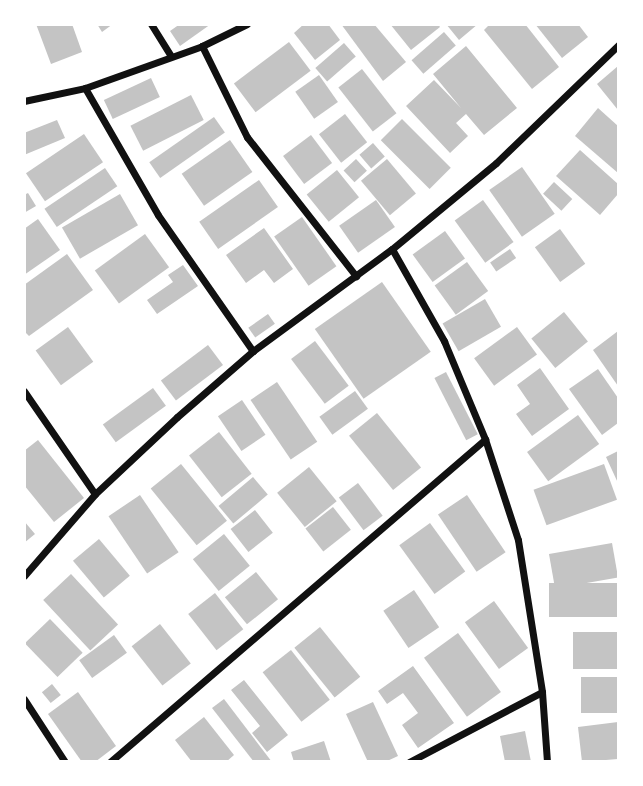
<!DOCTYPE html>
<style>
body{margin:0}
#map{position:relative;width:643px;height:786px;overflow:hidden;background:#fff;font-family:Roboto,sans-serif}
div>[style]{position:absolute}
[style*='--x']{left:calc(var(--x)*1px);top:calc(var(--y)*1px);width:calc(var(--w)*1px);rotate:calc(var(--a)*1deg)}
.building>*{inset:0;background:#c4c4c4;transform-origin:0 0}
.minor>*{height:7px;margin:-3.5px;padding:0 3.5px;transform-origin:3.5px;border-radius:3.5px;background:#111}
span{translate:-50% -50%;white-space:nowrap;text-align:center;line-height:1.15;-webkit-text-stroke:6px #fff;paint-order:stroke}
.frame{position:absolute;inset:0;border:26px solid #fff;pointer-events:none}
</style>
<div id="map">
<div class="building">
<i style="clip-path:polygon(36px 24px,72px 24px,82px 52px,51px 64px)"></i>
<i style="clip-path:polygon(97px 24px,113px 24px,102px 32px)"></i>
<i style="clip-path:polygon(180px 24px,211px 24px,180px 46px,170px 31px)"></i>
<i style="clip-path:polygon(304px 24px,328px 24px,340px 40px,315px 60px,294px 33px)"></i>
<i style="clip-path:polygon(341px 24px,374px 24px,406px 62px,383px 81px)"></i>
<i style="clip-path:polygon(390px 24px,438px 24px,440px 27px,411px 50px)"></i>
<i style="clip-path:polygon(446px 24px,478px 24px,459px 40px)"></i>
<i style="clip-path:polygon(490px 24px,525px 24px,559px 67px,532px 89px,484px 30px)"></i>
<i style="clip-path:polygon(535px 24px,578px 24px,588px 37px,562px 58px)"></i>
<i style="left:444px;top:32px;width:18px;height:43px;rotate:49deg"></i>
<i style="left:289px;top:42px;width:36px;height:69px;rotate:53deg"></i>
<i style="left:344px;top:43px;width:18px;height:38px;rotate:49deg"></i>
<i style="clip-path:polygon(466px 46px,517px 108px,484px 135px,466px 114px,456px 123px,468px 136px,450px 153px,406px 106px,434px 80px,461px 108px,433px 74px)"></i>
<i style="clip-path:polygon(618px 66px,618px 110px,597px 84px)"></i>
<i style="left:362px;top:69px;width:56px;height:30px;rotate:52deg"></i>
<i style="left:319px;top:75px;width:33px;height:29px;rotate:55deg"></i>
<i style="left:151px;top:78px;width:21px;height:52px;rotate:65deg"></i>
<i style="left:191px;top:95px;width:28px;height:68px;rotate:63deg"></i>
<i style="clip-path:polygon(598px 108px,618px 126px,618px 173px,575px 136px)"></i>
<i style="left:345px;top:114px;width:36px;height:33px;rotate:52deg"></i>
<i style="left:214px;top:117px;width:19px;height:79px;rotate:55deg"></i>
<i style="left:402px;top:119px;width:69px;height:30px;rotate:45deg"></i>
<i style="clip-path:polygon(57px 120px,65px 138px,24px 155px,24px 133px)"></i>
<i style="left:84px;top:134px;width:34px;height:70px;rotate:56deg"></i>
<i style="left:311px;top:135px;width:35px;height:35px;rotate:53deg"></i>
<i style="left:230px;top:140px;width:39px;height:59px;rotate:55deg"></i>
<i style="left:373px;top:143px;width:18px;height:18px;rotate:49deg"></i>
<i style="clip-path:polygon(580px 150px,618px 184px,618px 194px,600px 215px,556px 176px)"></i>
<i style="left:356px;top:159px;width:16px;height:17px;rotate:47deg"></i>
<i style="left:387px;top:159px;width:45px;height:34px;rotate:50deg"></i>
<i style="left:522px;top:167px;width:57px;height:40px;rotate:55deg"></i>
<i style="left:105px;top:168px;width:22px;height:73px;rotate:56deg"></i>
<i style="left:337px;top:170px;width:35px;height:39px;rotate:51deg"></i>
<i style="left:259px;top:180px;width:33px;height:73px;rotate:55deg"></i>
<i style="left:554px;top:182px;width:25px;height:16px;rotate:43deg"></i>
<i style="clip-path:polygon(28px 193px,36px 206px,24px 213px,24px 195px)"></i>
<i style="left:120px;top:194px;width:36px;height:67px;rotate:60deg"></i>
<i style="left:376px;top:200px;width:33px;height:45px;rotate:55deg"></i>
<i style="left:483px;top:200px;width:52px;height:35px;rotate:54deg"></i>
<i style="left:302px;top:217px;width:60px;height:34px;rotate:55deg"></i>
<i style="clip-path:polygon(38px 219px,60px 250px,24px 275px,24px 229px)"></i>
<i style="clip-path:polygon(264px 228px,293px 269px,274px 283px,264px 270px,246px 283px,226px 255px)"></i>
<i style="left:560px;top:229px;width:43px;height:31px;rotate:54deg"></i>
<i style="left:445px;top:231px;width:34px;height:40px;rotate:54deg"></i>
<i style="left:145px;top:234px;width:41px;height:62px;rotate:54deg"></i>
<i style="left:510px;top:249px;width:11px;height:24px;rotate:56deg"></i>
<i style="clip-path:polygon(67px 254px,93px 290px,29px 336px,24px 331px,24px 285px)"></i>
<i style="left:467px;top:262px;width:36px;height:40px;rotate:54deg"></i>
<i style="clip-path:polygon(183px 265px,198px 286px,157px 314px,147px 300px,173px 282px,168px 275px)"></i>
<i style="left:382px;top:282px;width:85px;height:82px;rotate:55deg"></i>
<i style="left:485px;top:299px;width:32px;height:49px;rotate:60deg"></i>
<i style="left:564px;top:312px;width:38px;height:42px;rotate:51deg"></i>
<i style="left:268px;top:314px;width:12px;height:24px;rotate:55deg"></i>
<i style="left:68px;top:327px;width:43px;height:40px;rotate:54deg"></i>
<i style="left:517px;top:327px;width:34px;height:53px;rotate:54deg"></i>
<i style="clip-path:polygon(618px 331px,618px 386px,593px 350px)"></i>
<i style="left:315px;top:341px;width:56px;height:30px;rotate:53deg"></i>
<i style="left:208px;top:345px;width:25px;height:59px;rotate:53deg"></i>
<i style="clip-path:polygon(540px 368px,569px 409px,532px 436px,516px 414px,530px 404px,517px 385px)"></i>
<i style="clip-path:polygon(598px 369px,618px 398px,618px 423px,602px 435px,569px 389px)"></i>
<i style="left:446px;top:372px;width:70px;height:13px;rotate:63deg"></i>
<i style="left:277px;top:382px;width:72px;height:32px;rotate:56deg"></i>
<i style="left:153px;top:388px;width:22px;height:62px;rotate:54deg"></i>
<i style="left:355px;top:391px;width:22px;height:44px;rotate:54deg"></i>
<i style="left:242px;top:400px;width:42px;height:29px;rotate:56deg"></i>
<i style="left:377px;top:413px;width:70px;height:36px;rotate:51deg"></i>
<i style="left:578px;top:415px;width:36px;height:63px;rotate:54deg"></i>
<i style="left:219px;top:432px;width:53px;height:38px;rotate:52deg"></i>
<i style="clip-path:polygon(38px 440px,84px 498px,54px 522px,24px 485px,24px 451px)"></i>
<i style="clip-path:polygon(618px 451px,618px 483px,606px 457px)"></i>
<i style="left:181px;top:464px;width:73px;height:39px;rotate:51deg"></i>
<i style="left:604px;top:464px;width:38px;height:75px;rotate:70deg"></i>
<i style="left:309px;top:467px;width:44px;height:41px;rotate:51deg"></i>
<i style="left:253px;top:477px;width:23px;height:45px;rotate:50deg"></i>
<i style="left:358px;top:483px;width:41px;height:24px;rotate:53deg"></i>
<i style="left:140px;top:495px;width:69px;height:38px;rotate:56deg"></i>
<i style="left:467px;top:495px;width:69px;height:35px;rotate:56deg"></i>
<i style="left:333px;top:507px;width:29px;height:35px;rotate:52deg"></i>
<i style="left:255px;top:510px;width:29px;height:31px;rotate:52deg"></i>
<i style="clip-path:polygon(24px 521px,35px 534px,24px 543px)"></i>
<i style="left:430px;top:523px;width:60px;height:38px;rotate:54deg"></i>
<i style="left:224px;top:534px;width:41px;height:40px;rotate:51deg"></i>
<i style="left:99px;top:539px;width:48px;height:34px;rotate:50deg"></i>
<i style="left:612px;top:543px;width:35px;height:64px;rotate:80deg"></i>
<i style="left:256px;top:572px;width:35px;height:40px;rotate:51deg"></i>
<i style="left:71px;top:574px;width:69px;height:38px;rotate:47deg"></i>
<i style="left:618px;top:583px;width:34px;height:69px;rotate:90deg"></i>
<i style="left:414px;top:590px;width:45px;height:37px;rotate:56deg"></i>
<i style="left:215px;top:593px;width:46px;height:34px;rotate:52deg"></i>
<i style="left:494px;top:601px;width:58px;height:36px;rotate:54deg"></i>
<i style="left:50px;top:619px;width:47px;height:35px;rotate:46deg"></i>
<i style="left:160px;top:624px;width:50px;height:36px;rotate:52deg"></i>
<i style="left:320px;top:627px;width:64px;height:33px;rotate:51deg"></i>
<i style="left:618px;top:632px;width:37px;height:45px;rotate:90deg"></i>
<i style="left:458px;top:633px;width:73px;height:42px;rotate:54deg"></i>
<i style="left:114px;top:635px;width:22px;height:43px;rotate:54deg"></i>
<i style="left:291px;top:650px;width:63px;height:36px;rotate:52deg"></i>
<i style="clip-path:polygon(413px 666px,454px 723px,418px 748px,402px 725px,418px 713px,403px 693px,387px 704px,378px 691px)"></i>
<i style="left:618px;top:677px;width:36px;height:37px;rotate:90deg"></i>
<i style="clip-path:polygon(244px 680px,288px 735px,267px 752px,252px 733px,260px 726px,231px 690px)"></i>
<i style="left:52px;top:684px;width:14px;height:13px;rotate:51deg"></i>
<i style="clip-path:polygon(78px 692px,116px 746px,95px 762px,82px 762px,48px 714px)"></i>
<i style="clip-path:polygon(224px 699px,272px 762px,254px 762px,212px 708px)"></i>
<i style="clip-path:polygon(373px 702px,398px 756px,385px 762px,368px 762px,346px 714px)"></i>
<i style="clip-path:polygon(204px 717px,234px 755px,226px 762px,192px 762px,175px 740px)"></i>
<i style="clip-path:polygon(618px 722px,618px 759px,582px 762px,578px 727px)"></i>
<i style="clip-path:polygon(525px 731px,531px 762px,505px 762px,500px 736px)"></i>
<i style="clip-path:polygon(324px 741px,331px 762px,294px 762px,291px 752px)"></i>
</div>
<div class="minor">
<i style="--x:151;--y:24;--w:36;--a:58"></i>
<i style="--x:202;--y:46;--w:102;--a:63.7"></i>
<i style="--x:247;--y:137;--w:177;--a:51.9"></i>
<i style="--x:85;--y:88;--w:146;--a:60.1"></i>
<i style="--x:158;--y:215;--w:166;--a:55.1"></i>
<i style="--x:24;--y:101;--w:62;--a:-12"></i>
<i style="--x:85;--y:88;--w:124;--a:-19.7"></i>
<i style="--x:202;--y:46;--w:50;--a:-26.1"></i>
<i style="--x:392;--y:249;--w:106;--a:60.5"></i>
<i style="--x:444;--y:341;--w:106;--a:67.3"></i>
<i style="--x:485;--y:439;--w:106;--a:71.9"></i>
<i style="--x:518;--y:540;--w:154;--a:81"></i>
<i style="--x:542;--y:692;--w:70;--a:85.9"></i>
<i style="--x:24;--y:391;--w:125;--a:55.4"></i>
<i style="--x:24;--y:576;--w:108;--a:-49.1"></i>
<i style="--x:95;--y:494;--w:112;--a:-43.2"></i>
<i style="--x:177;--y:417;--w:101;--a:-41"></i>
<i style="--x:253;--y:351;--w:172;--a:-36.3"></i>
<i style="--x:392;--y:249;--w:135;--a:-39.6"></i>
<i style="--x:496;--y:163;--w:170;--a:-44"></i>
<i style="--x:24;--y:699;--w:75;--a:56.9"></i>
<i style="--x:110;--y:762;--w:495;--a:-40.7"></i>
<i style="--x:409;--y:762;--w:150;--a:-27.8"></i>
</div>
<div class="frame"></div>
</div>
